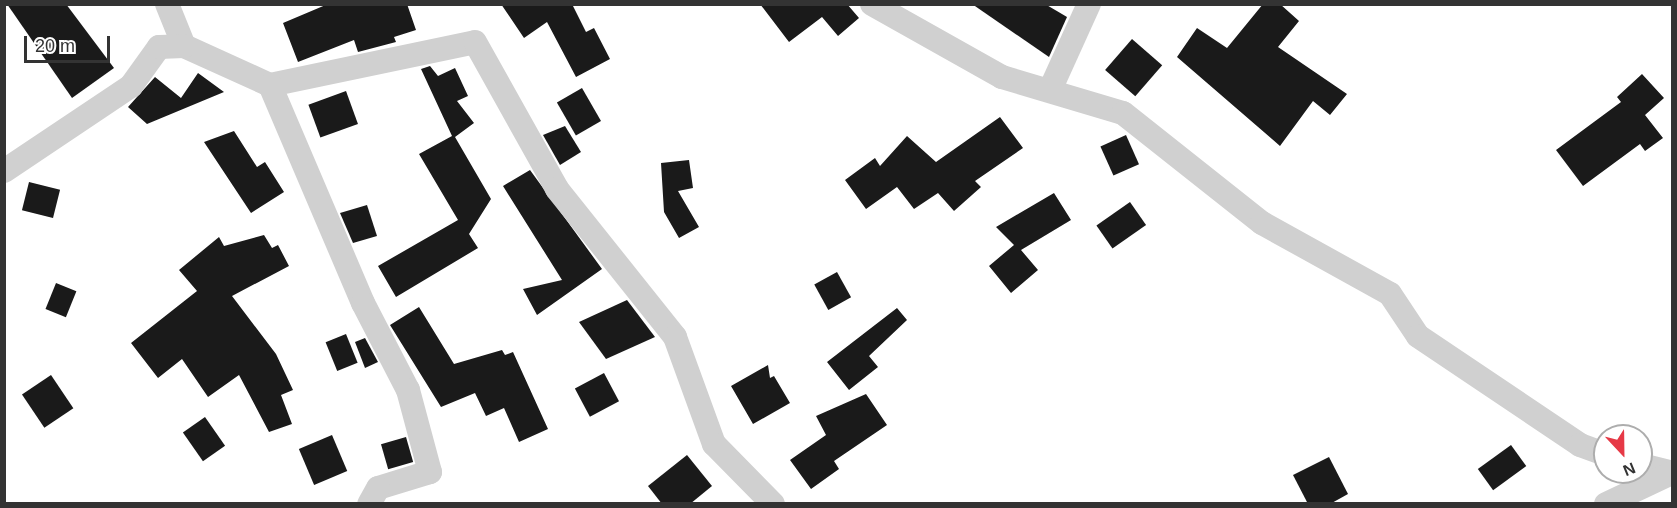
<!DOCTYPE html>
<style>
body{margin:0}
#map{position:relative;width:1677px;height:508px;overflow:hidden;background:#fff;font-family:Helvetica,sans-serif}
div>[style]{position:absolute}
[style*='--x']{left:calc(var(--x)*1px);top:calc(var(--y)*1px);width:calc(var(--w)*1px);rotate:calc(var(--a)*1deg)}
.building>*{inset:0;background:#1a1a1a;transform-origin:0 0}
.minor>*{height:24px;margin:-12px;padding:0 12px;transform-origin:12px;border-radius:12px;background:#d0d0d0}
span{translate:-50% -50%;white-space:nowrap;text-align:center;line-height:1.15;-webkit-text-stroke:6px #fff;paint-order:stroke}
.frame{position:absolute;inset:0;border:6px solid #333;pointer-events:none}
.north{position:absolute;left:1593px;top:424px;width:60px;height:60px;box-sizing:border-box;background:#fff;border:2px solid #adadad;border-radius:50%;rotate:158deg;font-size:16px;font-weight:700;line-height:24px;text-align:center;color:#333}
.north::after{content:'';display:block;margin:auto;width:21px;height:27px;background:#e63946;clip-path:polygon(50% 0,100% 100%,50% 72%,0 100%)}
.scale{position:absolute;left:24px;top:36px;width:86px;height:27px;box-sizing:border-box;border:3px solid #333;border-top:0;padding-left:8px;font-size:18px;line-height:21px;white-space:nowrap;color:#333;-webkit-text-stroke:4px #fff;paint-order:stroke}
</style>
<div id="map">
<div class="building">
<i style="clip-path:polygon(7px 4px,66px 4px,114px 68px,72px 98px)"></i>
<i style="clip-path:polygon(328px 4px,407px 4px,416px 30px,394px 37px,396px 42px,358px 52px,354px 40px,298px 62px,283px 23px)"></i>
<i style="clip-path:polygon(501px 4px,572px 4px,586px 32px,594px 28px,610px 59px,576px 77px,547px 22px,524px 38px)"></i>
<i style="clip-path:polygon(760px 4px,847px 4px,859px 18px,838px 36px,822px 17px,789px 42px)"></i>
<i style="clip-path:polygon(972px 4px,1045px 4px,1067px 17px,1049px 57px)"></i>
<i style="clip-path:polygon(1263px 4px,1280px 4px,1299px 21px,1278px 47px,1347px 94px,1330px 115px,1313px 101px,1280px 146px,1177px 57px,1197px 28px,1227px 48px)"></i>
<i style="left:1132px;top:39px;width:40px;height:41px;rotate:41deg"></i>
<i style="clip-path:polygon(430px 66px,438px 76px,455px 68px,468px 96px,457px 101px,474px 123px,455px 137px,491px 199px,469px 234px,478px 248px,396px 297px,378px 266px,458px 220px,419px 154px,452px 136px,421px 69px)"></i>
<i style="clip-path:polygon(198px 73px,224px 92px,147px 124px,128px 107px,155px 77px,181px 98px)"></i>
<i style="clip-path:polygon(1642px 74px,1664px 98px,1645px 115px,1663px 138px,1645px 151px,1640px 144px,1583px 186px,1556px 150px,1621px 102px,1617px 97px)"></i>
<i style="left:582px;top:88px;width:38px;height:29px;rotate:60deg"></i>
<i style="left:346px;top:91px;width:35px;height:40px;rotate:70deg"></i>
<i style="clip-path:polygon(1000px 117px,1023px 148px,975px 181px,981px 187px,954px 211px,938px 193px,914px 209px,897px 187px,866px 209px,845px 180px,875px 158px,880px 166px,907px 136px,936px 162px)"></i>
<i style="clip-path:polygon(565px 126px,581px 152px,560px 165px,543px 135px)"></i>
<i style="clip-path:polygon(234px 131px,257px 167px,265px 162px,284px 192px,251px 213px,204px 142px)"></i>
<i style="left:1126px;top:135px;width:32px;height:28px;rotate:66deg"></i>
<i style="clip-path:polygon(689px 160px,693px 188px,678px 191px,699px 227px,679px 238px,664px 212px,661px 163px)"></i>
<i style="clip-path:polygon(530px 170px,602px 269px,537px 315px,523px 289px,562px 280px,503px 186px)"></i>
<i style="left:29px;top:182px;width:32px;height:29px;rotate:14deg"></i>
<i style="clip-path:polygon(1054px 193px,1071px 220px,1021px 250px,1038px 270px,1011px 293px,989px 266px,1014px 245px,996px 227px)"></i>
<i style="left:1130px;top:202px;width:28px;height:41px;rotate:55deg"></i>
<i style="clip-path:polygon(367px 205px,377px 236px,353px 243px,340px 213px)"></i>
<i style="clip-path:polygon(264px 235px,272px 248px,278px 245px,289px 266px,232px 296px,276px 354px,293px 390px,281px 395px,292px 424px,269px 432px,239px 375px,208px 397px,182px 359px,158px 378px,131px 343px,197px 291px,179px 270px,219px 237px,224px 246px)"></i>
<i style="left:837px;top:272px;width:29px;height:26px;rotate:61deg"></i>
<i style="left:56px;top:283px;width:22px;height:28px;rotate:22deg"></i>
<i style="clip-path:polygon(627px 300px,655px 337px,606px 359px,579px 322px)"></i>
<i style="clip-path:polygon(419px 307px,454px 364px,502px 350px,505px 355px,513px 352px,548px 429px,519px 442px,504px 408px,486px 416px,475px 393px,441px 407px,390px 325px)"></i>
<i style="clip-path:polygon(897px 308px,907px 320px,869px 356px,878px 367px,849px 390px,827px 362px)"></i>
<i style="left:346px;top:334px;width:31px;height:22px;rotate:68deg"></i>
<i style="clip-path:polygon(365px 338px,378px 362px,365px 368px,355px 342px)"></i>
<i style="clip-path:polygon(768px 365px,770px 378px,774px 376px,790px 403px,753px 424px,731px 386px)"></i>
<i style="left:604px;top:373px;width:32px;height:33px;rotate:62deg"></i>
<i style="left:51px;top:375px;width:40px;height:35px;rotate:56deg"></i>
<i style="clip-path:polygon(866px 394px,887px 425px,834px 461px,839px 469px,811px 489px,790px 460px,826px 435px,816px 416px)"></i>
<i style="left:205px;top:417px;width:35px;height:27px;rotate:55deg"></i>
<i style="left:332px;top:435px;width:39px;height:36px;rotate:67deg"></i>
<i style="left:406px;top:437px;width:26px;height:26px;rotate:74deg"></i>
<i style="left:1511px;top:445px;width:26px;height:41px;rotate:54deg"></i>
<i style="clip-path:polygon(687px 455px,712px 486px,690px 504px,662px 504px,648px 486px)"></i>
<i style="clip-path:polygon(1329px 457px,1348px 494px,1330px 504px,1308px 504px,1293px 475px)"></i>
</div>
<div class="minor">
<i style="--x:167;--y:4;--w:45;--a:68"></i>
<i style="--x:184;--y:46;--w:94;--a:24.4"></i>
<i style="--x:270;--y:85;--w:209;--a:-11.8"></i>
<i style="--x:475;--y:42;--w:168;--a:60.8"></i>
<i style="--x:557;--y:189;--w:189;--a:51.4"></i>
<i style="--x:675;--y:337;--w:114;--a:70"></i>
<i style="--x:714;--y:444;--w:84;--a:45.5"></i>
<i style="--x:872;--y:4;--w:149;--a:29.3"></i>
<i style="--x:1002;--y:77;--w:126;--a:16.6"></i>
<i style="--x:1123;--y:113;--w:177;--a:38.4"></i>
<i style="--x:1262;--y:223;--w:146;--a:29"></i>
<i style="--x:1390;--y:294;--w:50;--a:56.3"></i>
<i style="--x:1418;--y:336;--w:195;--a:33.9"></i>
<i style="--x:1580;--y:445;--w:27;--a:20"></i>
<i style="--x:270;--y:85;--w:237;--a:66.9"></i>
<i style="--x:363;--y:303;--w:98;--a:62.7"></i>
<i style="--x:408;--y:390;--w:85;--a:75"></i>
<i style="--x:430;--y:472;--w:54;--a:162.9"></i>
<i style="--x:378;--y:488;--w:18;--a:119"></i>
<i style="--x:1050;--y:90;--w:94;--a:-65.6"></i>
<i style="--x:4;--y:171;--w:153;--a:-33.8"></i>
<i style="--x:131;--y:86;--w:48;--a:-54.3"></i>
<i style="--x:159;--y:47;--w:25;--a:-2"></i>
<i style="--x:1641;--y:465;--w:32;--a:14"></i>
<i style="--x:1606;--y:504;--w:73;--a:-25.2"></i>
</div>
<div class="frame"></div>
<div class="north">N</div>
<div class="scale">20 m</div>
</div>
